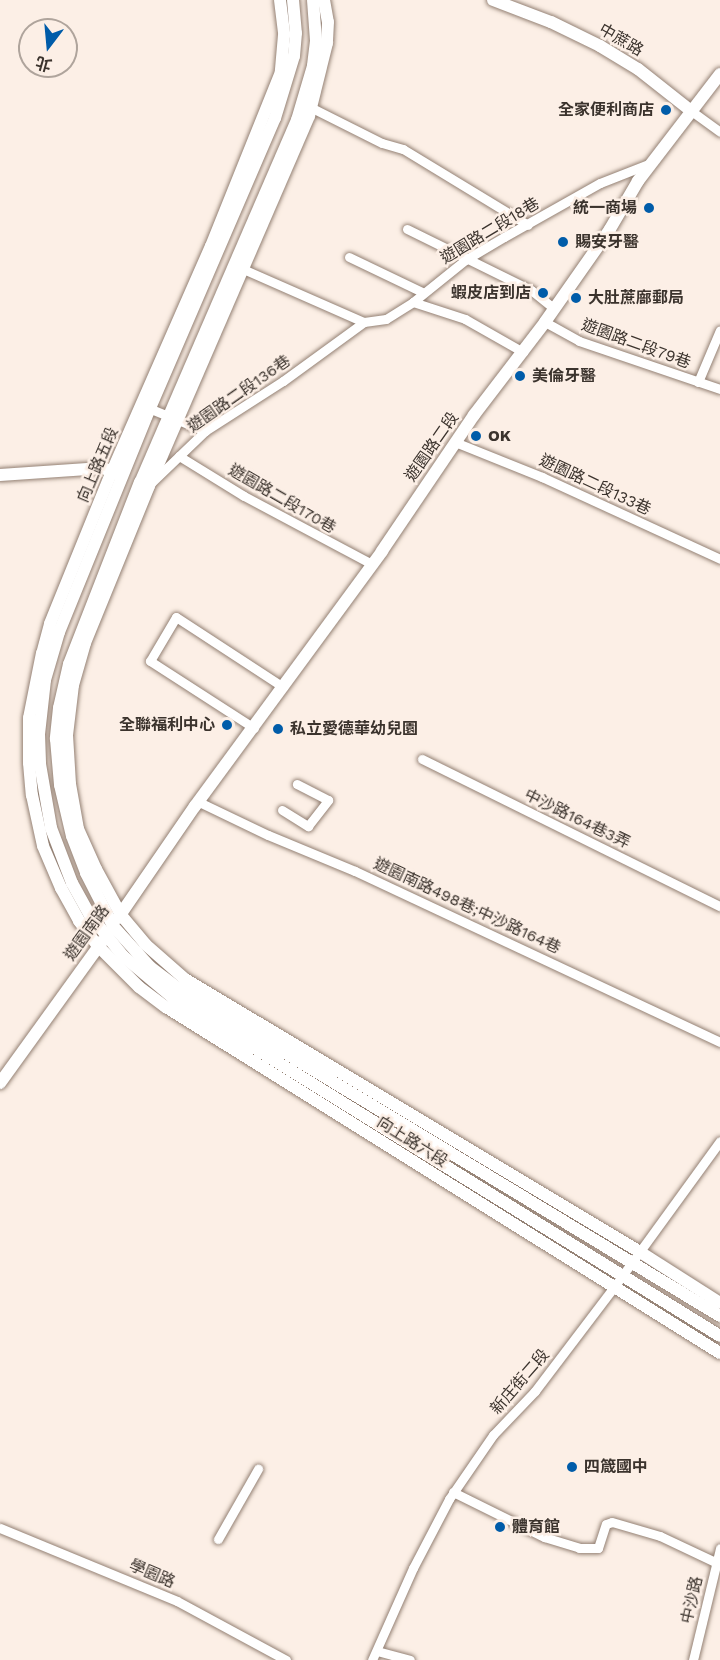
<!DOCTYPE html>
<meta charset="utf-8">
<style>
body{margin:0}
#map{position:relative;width:720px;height:1660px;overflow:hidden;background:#fcefe6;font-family:"Work Sans","Noto Sans TC",sans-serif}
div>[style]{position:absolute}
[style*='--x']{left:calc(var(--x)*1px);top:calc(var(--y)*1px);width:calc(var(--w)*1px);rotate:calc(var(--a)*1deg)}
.roads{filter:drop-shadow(0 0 2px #938073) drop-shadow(0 0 2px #938073)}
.street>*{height:9px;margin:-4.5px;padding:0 4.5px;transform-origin:4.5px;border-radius:4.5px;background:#fff}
.secondary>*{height:12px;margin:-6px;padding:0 6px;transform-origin:6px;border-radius:6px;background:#fff}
.dots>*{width:16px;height:16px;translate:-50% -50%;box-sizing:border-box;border:3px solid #fcefe6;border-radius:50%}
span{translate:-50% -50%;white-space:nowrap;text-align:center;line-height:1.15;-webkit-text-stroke:5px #fcefe6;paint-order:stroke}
.street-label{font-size:16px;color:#3b332d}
.poi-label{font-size:16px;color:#3b332d;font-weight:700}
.right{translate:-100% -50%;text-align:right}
.left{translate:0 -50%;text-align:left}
.north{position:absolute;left:18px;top:18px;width:60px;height:60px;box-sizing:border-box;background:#fcefe6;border:2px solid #afa49c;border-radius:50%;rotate:196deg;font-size:16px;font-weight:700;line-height:24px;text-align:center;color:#3b332d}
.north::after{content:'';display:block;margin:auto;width:21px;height:27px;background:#005ca9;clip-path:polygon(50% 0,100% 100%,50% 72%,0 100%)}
</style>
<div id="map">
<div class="roads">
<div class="street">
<i style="--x:312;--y:108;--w:78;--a:26.6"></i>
<i style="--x:382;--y:143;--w:22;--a:16"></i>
<i style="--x:403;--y:149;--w:146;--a:31.3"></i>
<i style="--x:690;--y:110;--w:37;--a:36"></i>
<i style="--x:407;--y:229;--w:138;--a:26.2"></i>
<i style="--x:531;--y:290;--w:28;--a:39"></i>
<i style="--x:349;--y:257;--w:81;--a:25.6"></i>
<i style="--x:243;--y:269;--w:132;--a:23.7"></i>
<i style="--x:413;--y:302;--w:55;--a:18.1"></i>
<i style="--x:465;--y:319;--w:67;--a:29.6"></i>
<i style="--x:545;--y:322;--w:39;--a:29"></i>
<i style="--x:579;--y:341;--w:149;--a:18.8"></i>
<i style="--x:698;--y:382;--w:56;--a:-67.1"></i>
<i style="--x:146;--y:407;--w:64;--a:22.1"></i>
<i style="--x:455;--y:442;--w:94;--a:21.9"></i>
<i style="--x:542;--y:477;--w:196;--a:24.7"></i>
<i style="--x:179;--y:456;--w:76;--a:31.6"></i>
<i style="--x:244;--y:496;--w:145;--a:28"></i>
<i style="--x:152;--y:482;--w:74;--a:-43.9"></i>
<i style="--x:205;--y:431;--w:93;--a:-32.7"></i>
<i style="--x:283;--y:381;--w:100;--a:-36.1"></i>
<i style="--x:364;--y:322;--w:22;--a:-8"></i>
<i style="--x:386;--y:319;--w:32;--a:-32"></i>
<i style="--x:413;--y:302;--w:67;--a:-38.9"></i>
<i style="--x:465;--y:260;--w:45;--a:-30.5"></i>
<i style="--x:504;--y:237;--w:110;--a:-29.4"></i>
<i style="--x:600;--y:183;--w:55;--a:-21.4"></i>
<i style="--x:254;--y:728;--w:124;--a:-147.2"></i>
<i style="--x:150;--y:661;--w:51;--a:-59.4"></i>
<i style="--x:176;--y:617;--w:128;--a:33.2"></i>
<i style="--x:422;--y:759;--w:332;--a:26.3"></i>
<i style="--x:199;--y:802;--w:76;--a:25.6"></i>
<i style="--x:268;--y:835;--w:94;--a:22.5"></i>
<i style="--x:355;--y:871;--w:403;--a:25.1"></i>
<i style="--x:282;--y:810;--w:31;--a:32"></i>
<i style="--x:308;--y:826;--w:33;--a:-52"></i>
<i style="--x:328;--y:800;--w:35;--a:-153"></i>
<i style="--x:453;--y:1492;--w:102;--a:26.3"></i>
<i style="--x:544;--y:1537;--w:37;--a:17"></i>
<i style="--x:579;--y:1548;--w:19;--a:0"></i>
<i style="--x:598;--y:1548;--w:25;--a:-72"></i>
<i style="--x:606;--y:1524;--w:6;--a:-18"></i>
<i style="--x:612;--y:1522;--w:50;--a:16.3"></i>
<i style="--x:660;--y:1536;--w:63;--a:25.3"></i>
<i style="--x:0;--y:1528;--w:191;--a:22.4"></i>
<i style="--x:177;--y:1601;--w:124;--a:28.4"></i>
<i style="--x:218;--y:1539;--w:81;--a:-60.3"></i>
<i style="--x:377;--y:1651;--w:34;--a:15"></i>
<i style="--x:372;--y:1660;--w:101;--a:-66"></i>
<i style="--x:413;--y:1568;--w:78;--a:-62.4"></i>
<i style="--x:449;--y:1499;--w:78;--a:-55.5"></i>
<i style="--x:493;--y:1435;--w:61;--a:-46.3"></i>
<i style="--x:535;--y:1391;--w:131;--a:-52.8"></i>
<i style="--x:614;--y:1287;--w:180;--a:-54"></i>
<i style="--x:693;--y:1660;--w:115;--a:-76.4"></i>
</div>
<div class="secondary">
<i style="--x:280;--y:0;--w:35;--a:83"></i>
<i style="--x:284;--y:35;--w:37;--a:95"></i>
<i style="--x:281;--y:72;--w:188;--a:111.9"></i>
<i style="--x:211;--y:246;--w:246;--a:113.7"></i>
<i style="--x:112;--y:471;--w:165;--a:112.1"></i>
<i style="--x:50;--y:624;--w:30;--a:105"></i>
<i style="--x:42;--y:653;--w:66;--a:101.3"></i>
<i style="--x:29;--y:718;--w:45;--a:90"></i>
<i style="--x:29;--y:763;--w:32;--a:85"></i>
<i style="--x:32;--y:795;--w:52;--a:77.8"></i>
<i style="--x:43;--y:846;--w:46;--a:66.8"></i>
<i style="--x:61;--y:888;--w:38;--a:61"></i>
<i style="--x:79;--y:921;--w:31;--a:53"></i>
<i style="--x:98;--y:946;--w:58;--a:45"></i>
<i style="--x:139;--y:987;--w:34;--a:37"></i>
<i style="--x:166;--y:1007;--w:653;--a:31.99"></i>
<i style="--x:293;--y:0;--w:33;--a:85"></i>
<i style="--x:296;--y:33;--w:23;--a:95"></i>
<i style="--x:294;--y:56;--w:65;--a:107"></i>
<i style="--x:275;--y:118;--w:316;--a:113.3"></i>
<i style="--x:150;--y:408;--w:242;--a:112.1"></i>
<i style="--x:59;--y:632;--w:50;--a:106.3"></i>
<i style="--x:45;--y:680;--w:54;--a:96.3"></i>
<i style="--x:39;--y:734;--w:30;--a:88"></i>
<i style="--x:40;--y:764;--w:65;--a:80.2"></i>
<i style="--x:51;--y:828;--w:59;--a:69.1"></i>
<i style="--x:72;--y:883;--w:37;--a:61"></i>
<i style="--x:90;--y:915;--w:53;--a:51.2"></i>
<i style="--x:123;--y:956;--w:64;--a:39.9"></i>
<i style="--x:172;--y:997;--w:644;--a:31.74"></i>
<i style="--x:313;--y:0;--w:41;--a:85.8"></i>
<i style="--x:316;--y:41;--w:25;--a:97"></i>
<i style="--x:313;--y:66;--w:56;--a:106.5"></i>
<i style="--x:297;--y:120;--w:395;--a:113.4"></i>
<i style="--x:140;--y:482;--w:195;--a:111.3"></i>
<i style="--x:69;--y:664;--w:45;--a:102.8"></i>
<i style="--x:59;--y:708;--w:31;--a:96"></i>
<i style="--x:56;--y:739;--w:46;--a:85"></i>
<i style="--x:60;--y:785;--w:52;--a:76.8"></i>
<i style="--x:72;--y:836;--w:40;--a:69"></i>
<i style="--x:86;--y:873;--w:59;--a:63"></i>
<i style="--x:113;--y:926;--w:55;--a:47.9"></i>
<i style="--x:150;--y:967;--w:35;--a:37"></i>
<i style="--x:178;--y:988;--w:634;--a:31.18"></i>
<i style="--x:324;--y:0;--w:22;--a:80"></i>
<i style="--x:328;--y:22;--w:21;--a:93"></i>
<i style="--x:327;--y:43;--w:75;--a:103.9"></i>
<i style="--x:309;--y:116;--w:403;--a:113.4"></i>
<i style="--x:149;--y:486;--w:170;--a:112.2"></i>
<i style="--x:85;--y:643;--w:44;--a:105.9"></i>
<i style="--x:73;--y:685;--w:50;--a:96.8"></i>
<i style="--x:67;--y:735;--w:49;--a:86.5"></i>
<i style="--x:70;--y:784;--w:46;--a:79.9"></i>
<i style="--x:78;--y:829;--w:44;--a:65.8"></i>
<i style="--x:96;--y:869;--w:52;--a:61.5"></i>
<i style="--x:121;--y:915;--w:38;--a:50"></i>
<i style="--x:145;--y:944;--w:53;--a:41.2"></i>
<i style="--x:185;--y:979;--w:531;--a:30.96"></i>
<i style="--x:640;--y:1252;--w:95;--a:32.5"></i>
<i style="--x:493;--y:0;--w:62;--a:20.8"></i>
<i style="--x:551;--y:22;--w:55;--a:26.1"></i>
<i style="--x:600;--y:46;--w:44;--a:31.2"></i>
<i style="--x:638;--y:69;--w:66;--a:38.3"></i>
<i style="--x:0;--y:475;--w:102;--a:-3.9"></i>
<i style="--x:102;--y:468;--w:17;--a:17"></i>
<i style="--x:118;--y:918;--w:136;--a:-55.5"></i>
<i style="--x:195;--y:806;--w:316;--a:-53.7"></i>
<i style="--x:382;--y:551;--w:164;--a:-55.9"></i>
<i style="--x:474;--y:415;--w:117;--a:-52.6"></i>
<i style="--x:545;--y:322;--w:113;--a:-55"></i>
<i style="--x:610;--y:229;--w:56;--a:-59.7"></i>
<i style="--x:638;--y:181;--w:135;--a:-52.5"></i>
<i style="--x:0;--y:1083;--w:176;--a:-54.2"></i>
</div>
</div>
<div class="dots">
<i style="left:666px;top:110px;background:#005ca9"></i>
<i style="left:649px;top:208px;background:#005ca9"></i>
<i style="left:563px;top:242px;background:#005ca9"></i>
<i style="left:543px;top:293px;background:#005ca9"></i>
<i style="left:576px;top:298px;background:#005ca9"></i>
<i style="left:520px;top:376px;background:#005ca9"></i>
<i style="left:476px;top:436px;background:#005ca9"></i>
<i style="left:227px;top:725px;background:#005ca9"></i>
<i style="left:278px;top:729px;background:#005ca9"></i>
<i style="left:572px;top:1467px;background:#005ca9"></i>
<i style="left:500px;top:1527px;background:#005ca9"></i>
</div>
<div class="street-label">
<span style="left:621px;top:40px;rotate:30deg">中蔗路</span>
<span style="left:490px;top:231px;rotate:-31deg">遊園路二段18巷</span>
<span style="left:636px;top:344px;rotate:20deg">遊園路二段79巷</span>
<span style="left:239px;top:394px;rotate:-35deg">遊園路二段136巷</span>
<span style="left:432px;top:447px;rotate:-55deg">遊園路二段</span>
<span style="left:98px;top:465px;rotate:-67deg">向上路五段</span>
<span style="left:595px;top:485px;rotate:25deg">遊園路二段133巷</span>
<span style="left:282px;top:499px;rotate:30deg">遊園路二段170巷</span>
<span style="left:577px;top:819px;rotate:26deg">中沙路164巷3弄</span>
<span style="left:467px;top:906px;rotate:25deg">遊園南路498巷;中沙路164巷</span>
<span style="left:87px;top:933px;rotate:-54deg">遊園南路</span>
<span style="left:412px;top:1142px;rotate:32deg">向上路六段</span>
<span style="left:520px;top:1382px;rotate:-49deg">新庄街二段</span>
<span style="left:152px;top:1574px;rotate:23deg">學園路</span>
<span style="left:692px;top:1600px;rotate:-77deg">中沙路</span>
</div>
<div class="poi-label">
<span class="right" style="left:654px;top:110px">全家便利商店</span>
<span class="right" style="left:637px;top:208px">統一商場</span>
<span class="left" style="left:575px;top:242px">賜安牙醫</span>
<span class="right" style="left:531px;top:293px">蝦皮店到店</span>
<span class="left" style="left:588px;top:298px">大肚蔗廍郵局</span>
<span class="left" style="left:532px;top:376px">美倫牙醫</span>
<span class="left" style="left:488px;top:436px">OK</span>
<span class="right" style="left:215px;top:725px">全聯福利中心</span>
<span class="left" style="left:290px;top:729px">私立愛德華幼兒園</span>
<span class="left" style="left:584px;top:1467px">四箴國中</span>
<span class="left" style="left:512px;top:1527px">體育館</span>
</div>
<div class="north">北</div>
</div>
